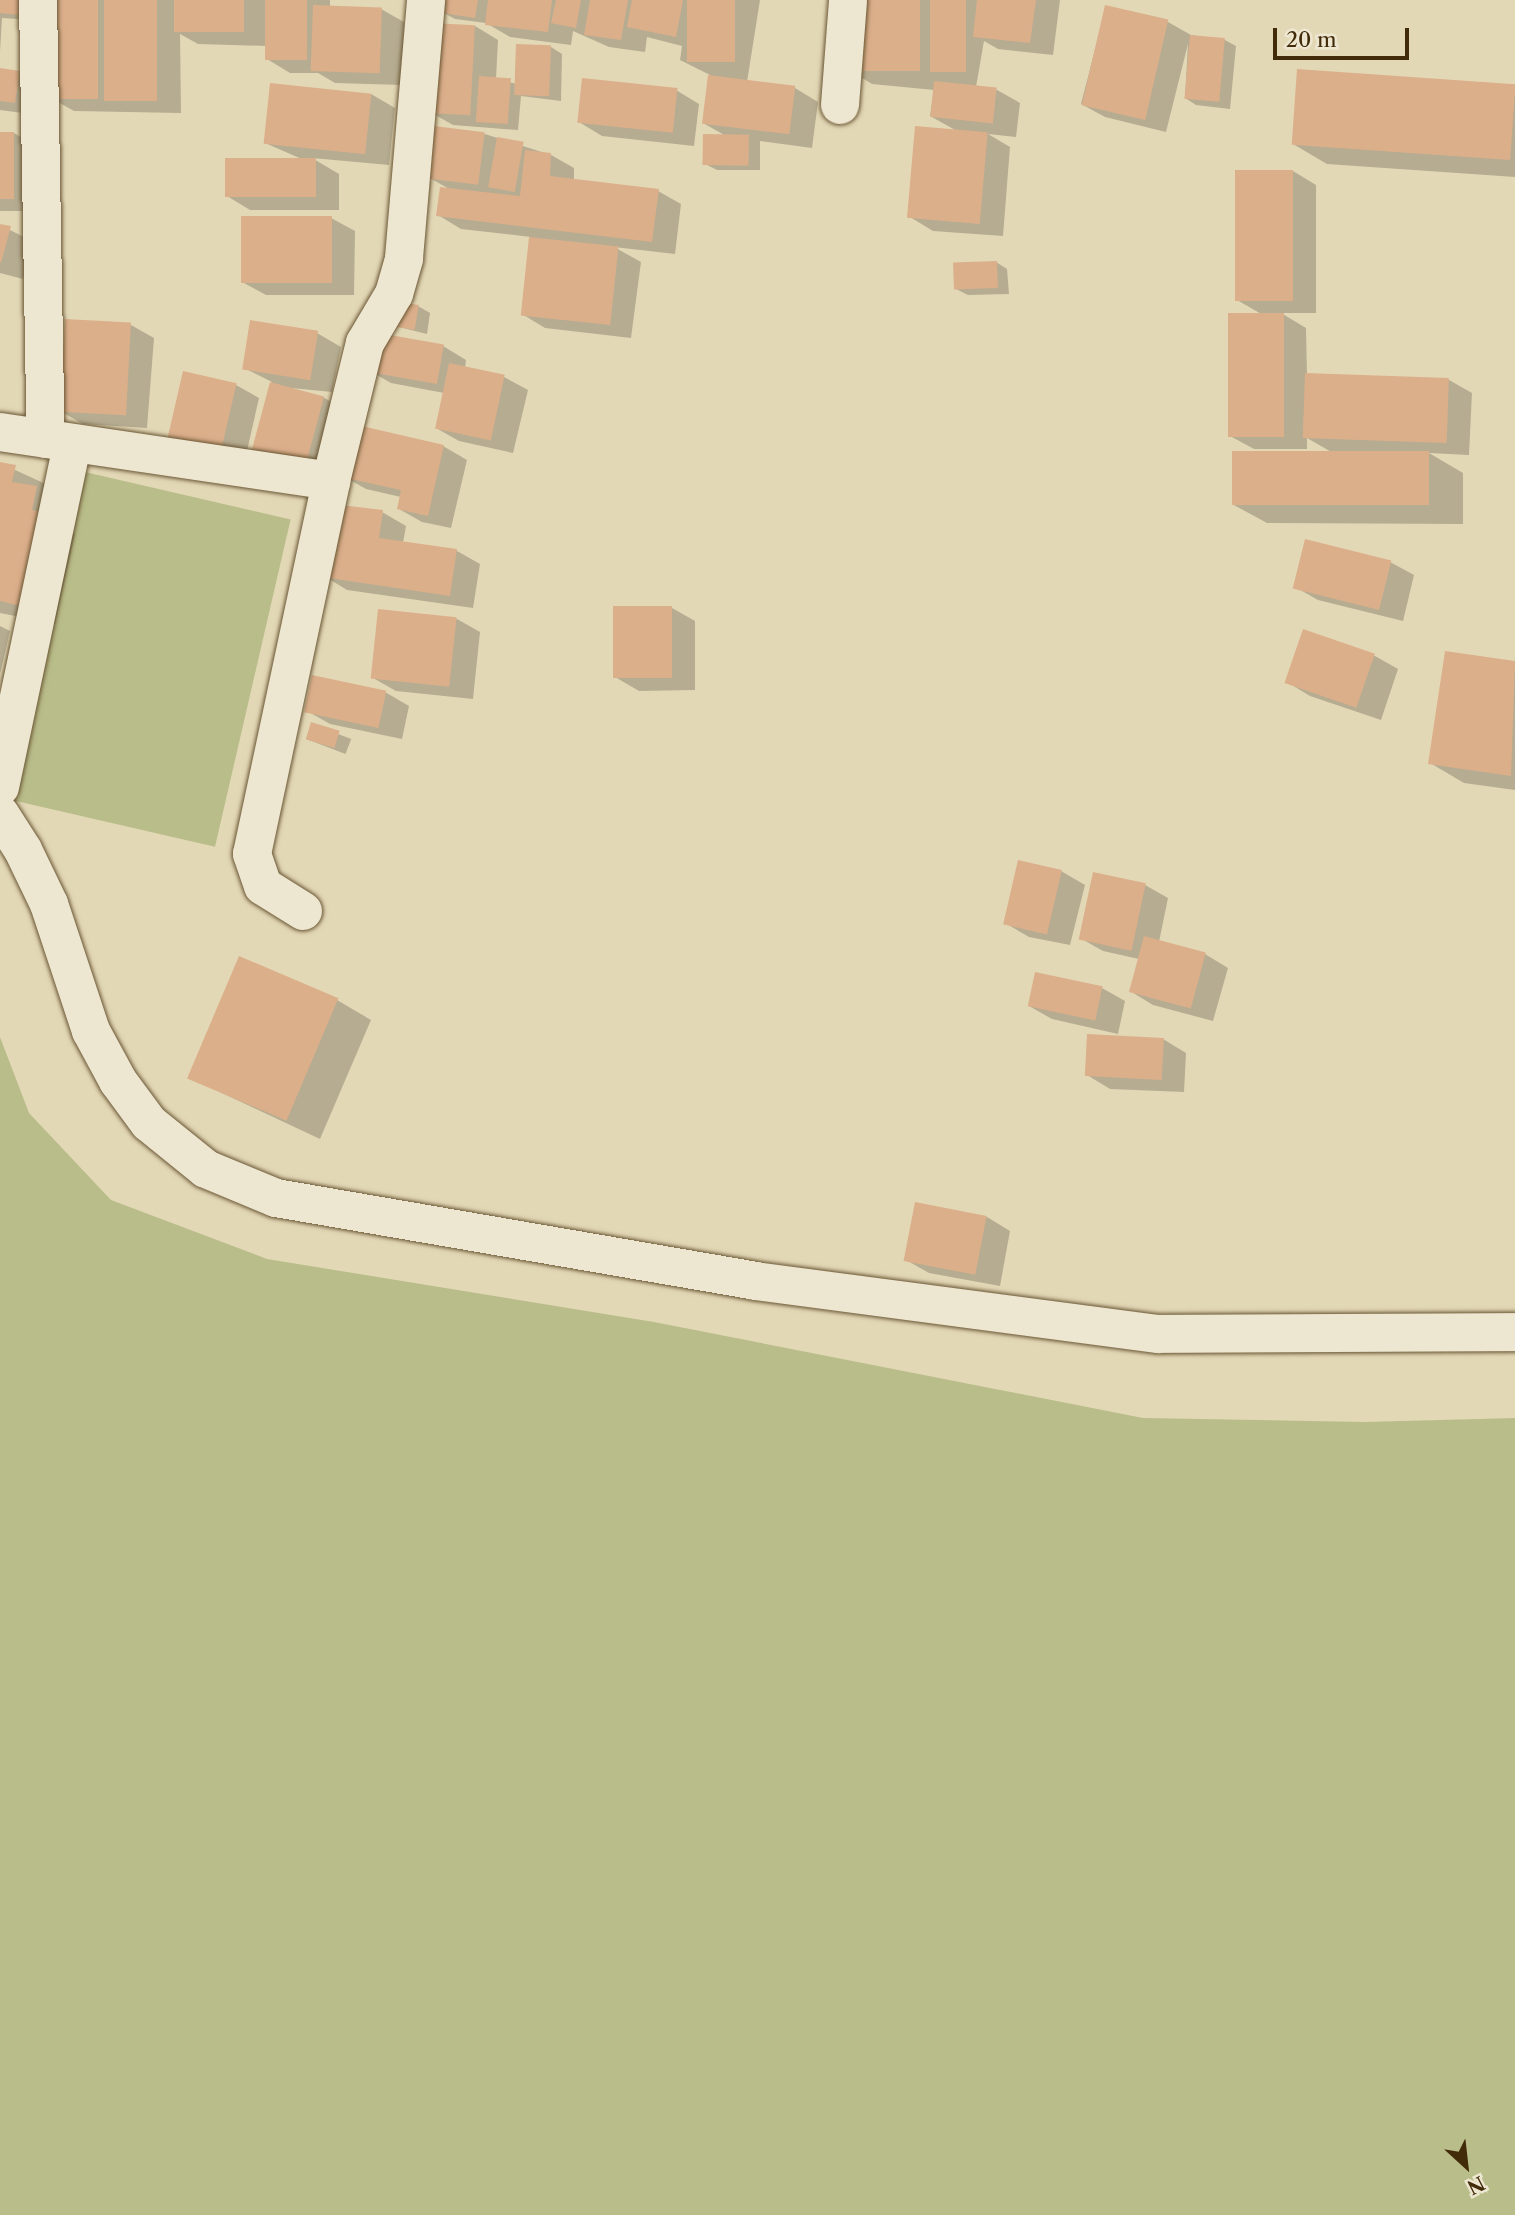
<!DOCTYPE html>
<style>
body{margin:0}
#map{position:relative;width:1515px;height:2215px;overflow:hidden;background:#e3d8b6;font-family:"Libre Caslon Text",serif}
div>[style]{position:absolute}
[style*='--x']{left:calc(var(--x)*1px);top:calc(var(--y)*1px);width:calc(var(--w)*1px);rotate:calc(var(--a)*1deg)}
.green>*{inset:0;background:#b9bd8a;transform-origin:0 0}
.shadow>*{inset:0;background:#0003;transform-origin:0 0}
.building>*{inset:0;background:#dcaf8b;transform-origin:0 0}
.roads{filter:drop-shadow(0 0 2px #6a5634) drop-shadow(0 0 2px #6a5634)}
.street>*{height:38px;margin:-19px;padding:0 19px;transform-origin:19px;border-radius:19px;background:#ede6d0}
span{translate:-50% -50%;white-space:nowrap;text-align:center;line-height:1.15;-webkit-text-stroke:5px #ede6d0;paint-order:stroke}
.north{position:absolute;left:1431px;top:2131px;width:70px;height:70px;-webkit-text-stroke:5px #ede6d0;paint-order:stroke;rotate:153deg;font-size:19px;font-weight:700;line-height:28px;text-align:center;color:#422b09}
.north::after{content:'';display:block;margin:auto;width:24px;height:32px;background:#422b09;clip-path:polygon(50% 0,100% 100%,50% 72%,0 100%)}
.scale{position:absolute;left:1273px;top:28px;width:136px;height:32px;box-sizing:border-box;border:4px solid #422b09;border-top:0;padding-left:9px;font-size:21px;line-height:24px;white-space:nowrap;color:#422b09;-webkit-text-stroke:5px #ede6d0;paint-order:stroke}
</style>
<div id="map">
<div class="green">
<i style="left:85px;top:472px;width:211px;height:336px;rotate:13deg"></i>
<i style="clip-path:polygon(0 1037px,29px 1113px,111px 1200px,267px 1259px,654px 1322px,1143px 1418px,1365px 1422px,1515px 1418px,1515px 2215px,0 2215px)"></i>
</div>
<div class="shadow">
<i style="clip-path:polygon(0 0,31px 20px,2px 18px,0 52px)"></i>
<i style="clip-path:polygon(49px 0,330px 0,330px 7px,381px 9px,404px 22px,402px 85px,335px 83px,318px 73px,290px 73px,267px 59px,267px 46px,198px 44px,180px 34px,181px 113px,74px 111px,51px 98px)"></i>
<i style="clip-path:polygon(446px 0,760px 0,747px 82px,795px 88px,818px 102px,812px 148px,760px 141px,760px 170px,717px 170px,705px 164px,726px 136px,703px 123px,710px 75px,680px 60px,682px 46px,647px 37px,645px 52px,609px 47px,573px 31px,571px 45px,510px 37px,486px 23px,455px 19px,444px 13px)"></i>
<i style="clip-path:polygon(856px 0,1060px 0,1053px 55px,998px 49px,984px 41px,976px 87px,997px 90px,1020px 103px,1016px 137px,988px 134px,1010px 147px,1003px 236px,933px 231px,910px 217px,957px 131px,930px 116px,934px 90px,872px 84px,849px 70px)"></i>
<i style="clip-path:polygon(1106px 7px,1168px 22px,1191px 35px,1225px 40px,1236px 46px,1230px 109px,1196px 105px,1185px 98px,1188px 44px,1166px 132px,1105px 117px,1081px 104px)"></i>
<i style="clip-path:polygon(475px 26px,498px 40px,496px 79px,517px 84px,551px 47px,562px 54px,561px 101px,521px 96px,518px 130px,453px 125px,430px 112px)"></i>
<i style="clip-path:polygon(0 70px,19px 73px,42px 86px,38px 115px,0 110px)"></i>
<i style="clip-path:polygon(1515px 86px,1515px 177px,1327px 164px,1293px 144px)"></i>
<i style="clip-path:polygon(676px 90px,699px 104px,694px 146px,602px 136px,579px 122px)"></i>
<i style="clip-path:polygon(371px 94px,395px 108px,389px 165px,312px 158px,339px 174px,339px 210px,250px 210px,227px 196px,304px 160px,265px 143px)"></i>
<i style="clip-path:polygon(0 133px,14px 133px,37px 147px,37px 211px,0 211px)"></i>
<i style="clip-path:polygon(485px 134px,551px 155px,574px 168px,574px 180px,658px 191px,681px 204px,675px 254px,614px 247px,641px 262px,631px 338px,545px 328px,522px 314px,531px 237px,461px 229px,438px 215px,451px 190px,428px 177px)"></i>
<i style="clip-path:polygon(1293px 171px,1316px 185px,1316px 313px,1281px 313px,1306px 328px,1307px 375px,1449px 380px,1472px 393px,1469px 455px,1429px 453px,1463px 473px,1463px 524px,1267px 523px,1232px 504px,1333px 453px,1307px 438px,1307px 449px,1254px 449px,1230px 436px,1263px 315px,1237px 300px)"></i>
<i style="clip-path:polygon(331px 218px,355px 231px,354px 295px,266px 295px,242px 282px)"></i>
<i style="clip-path:polygon(0 225px,34px 242px,23px 279px,0 273px)"></i>
<i style="clip-path:polygon(996px 262px,1007px 269px,1009px 294px,968px 295px,956px 289px)"></i>
<i style="clip-path:polygon(418px 306px,430px 313px,427px 334px,391px 325px)"></i>
<i style="clip-path:polygon(131px 325px,154px 338px,147px 428px,83px 424px,60px 411px)"></i>
<i style="clip-path:polygon(317px 333px,341px 347px,332px 392px,281px 387px,323px 397px,346px 411px,327px 482px,252px 455px,272px 382px,244px 368px)"></i>
<i style="clip-path:polygon(443px 346px,466px 360px,465px 368px,504px 377px,528px 390px,513px 453px,459px 441px,436px 428px,444px 393px,391px 383px,368px 370px)"></i>
<i style="clip-path:polygon(236px 385px,259px 398px,242px 473px,190px 461px)"></i>
<i style="clip-path:polygon(443px 446px,467px 460px,451px 528px,422px 522px,399px 509px,401px 497px,366px 489px,343px 476px)"></i>
<i style="clip-path:polygon(0 463px,50px 486px,67px 529px,75px 534px,55px 624px,0 613px)"></i>
<i style="clip-path:polygon(382px 512px,406px 526px,403px 543px,457px 551px,480px 564px,473px 608px,347px 590px,324px 576px)"></i>
<i style="clip-path:polygon(1390px 562px,1414px 575px,1403px 621px,1318px 600px,1295px 587px)"></i>
<i style="clip-path:polygon(672px 608px,695px 621px,695px 690px,639px 691px,615px 677px)"></i>
<i style="clip-path:polygon(457px 619px,480px 632px,473px 699px,396px 691px,373px 678px)"></i>
<i style="clip-path:polygon(0 626px,10px 631px,0 674px)"></i>
<i style="clip-path:polygon(1304px 631px,1375px 656px,1398px 669px,1381px 720px,1310px 696px,1287px 682px)"></i>
<i style="clip-path:polygon(1446px 653px,1515px 662px,1515px 790px,1464px 783px,1430px 763px)"></i>
<i style="clip-path:polygon(385px 692px,409px 706px,402px 739px,330px 724px,307px 711px)"></i>
<i style="left:312px;top:724px;width:42px;height:16px;rotate:21deg"></i>
<i style="clip-path:polygon(1061px 871px,1085px 885px,1070px 945px,1029px 937px,1005px 923px)"></i>
<i style="clip-path:polygon(1145px 885px,1168px 898px,1159px 942px,1205px 954px,1228px 968px,1213px 1021px,1153px 1005px,1130px 991px,1139px 959px,1103px 951px,1080px 938px)"></i>
<i style="clip-path:polygon(1102px 988px,1125px 1001px,1118px 1034px,1052px 1019px,1029px 1006px)"></i>
<i style="clip-path:polygon(337px 1000px,371px 1020px,320px 1139px,188px 1077px)"></i>
<i style="clip-path:polygon(1163px 1039px,1186px 1053px,1184px 1092px,1110px 1089px,1087px 1075px)"></i>
<i style="clip-path:polygon(987px 1217px,1010px 1231px,1000px 1286px,929px 1273px,906px 1260px)"></i>
</div>
<div class="building">
<i style="clip-path:polygon(0 0,22px 0,20px 15px,0 13px)"></i>
<i style="left:47px;top:0;width:51px;height:99px"></i>
<i style="left:104px;top:0;width:53px;height:101px"></i>
<i style="left:174px;top:0;width:70px;height:32px"></i>
<i style="left:265px;top:0;width:42px;height:60px"></i>
<i style="clip-path:polygon(444px 0,478px 0,475px 18px,442px 13px)"></i>
<i style="clip-path:polygon(488px 0,552px 0,548px 32px,485px 25px)"></i>
<i style="clip-path:polygon(556px 0,581px 0,576px 28px,551px 23px)"></i>
<i style="clip-path:polygon(590px 0,628px 0,621px 40px,584px 35px)"></i>
<i style="clip-path:polygon(632px 0,683px 0,676px 37px,627px 27px)"></i>
<i style="left:687px;top:0;width:48px;height:62px"></i>
<i style="left:854px;top:0;width:66px;height:71px"></i>
<i style="left:930px;top:0;width:36px;height:72px"></i>
<i style="clip-path:polygon(977px 0,1036px 0,1030px 43px,973px 37px)"></i>
<i style="left:313px;top:5px;width:69px;height:66px;rotate:2deg"></i>
<i style="left:1105px;top:5px;width:65px;height:103px;rotate:13deg"></i>
<i style="left:432px;top:23px;width:43px;height:90px;rotate:3deg"></i>
<i style="left:1190px;top:35px;width:35px;height:64px;rotate:5deg"></i>
<i style="left:516px;top:44px;width:35px;height:51px;rotate:2deg"></i>
<i style="clip-path:polygon(0 68px,20px 71px,15px 103px,0 101px)"></i>
<i style="left:1297px;top:69px;width:219px;height:76px;rotate:4deg"></i>
<i style="left:708px;top:75px;width:88px;height:49px;rotate:7deg"></i>
<i style="left:479px;top:76px;width:32px;height:46px;rotate:4deg"></i>
<i style="left:582px;top:78px;width:96px;height:45px;rotate:6deg"></i>
<i style="left:934px;top:81px;width:63px;height:36px;rotate:6deg"></i>
<i style="left:270px;top:83px;width:102px;height:61px;rotate:6deg"></i>
<i style="left:434px;top:126px;width:51px;height:53px;rotate:7deg"></i>
<i style="left:915px;top:126px;width:73px;height:92px;rotate:5deg"></i>
<i style="left:0;top:132px;width:14px;height:67px"></i>
<i style="left:703px;top:134px;width:46px;height:31px;rotate:1deg"></i>
<i style="left:497px;top:137px;width:27px;height:51px;rotate:10deg"></i>
<i style="clip-path:polygon(525px 150px,551px 153px,550px 176px,659px 189px,652px 242px,436px 216px,440px 187px,520px 196px)"></i>
<i style="left:225px;top:158px;width:91px;height:39px"></i>
<i style="left:1235px;top:170px;width:58px;height:131px"></i>
<i style="left:241px;top:216px;width:91px;height:67px"></i>
<i style="clip-path:polygon(0 224px,11px 226px,1px 263px,0 262px)"></i>
<i style="left:529px;top:237px;width:90px;height:79px;rotate:6deg"></i>
<i style="left:997px;top:261px;width:27px;height:44px;rotate:88deg"></i>
<i style="left:393px;top:301px;width:26px;height:25px;rotate:9deg"></i>
<i style="left:1284px;top:313px;width:124px;height:56px;rotate:90deg"></i>
<i style="left:65px;top:319px;width:66px;height:93px;rotate:3deg"></i>
<i style="left:250px;top:320px;width:69px;height:50px;rotate:9deg"></i>
<i style="left:373px;top:332px;width:72px;height:40px;rotate:10deg"></i>
<i style="left:449px;top:363px;width:57px;height:67px;rotate:12deg"></i>
<i style="left:183px;top:371px;width:55px;height:80px;rotate:13deg"></i>
<i style="left:1305px;top:373px;width:144px;height:65px;rotate:2deg"></i>
<i style="left:270px;top:382px;width:56px;height:77px;rotate:15deg"></i>
<i style="clip-path:polygon(353px 424px,444px 445px,428px 516px,397px 509px,401px 490px,341px 477px)"></i>
<i style="left:1232px;top:451px;width:197px;height:54px"></i>
<i style="clip-path:polygon(0 462px,16px 465px,12px 482px,37px 486px,32px 510px,42px 512px,21px 606px,0 601px)"></i>
<i style="clip-path:polygon(332px 504px,383px 510px,379px 538px,457px 549px,450px 596px,322px 577px)"></i>
<i style="left:1305px;top:539px;width:89px;height:51px;rotate:14deg"></i>
<i style="left:613px;top:606px;width:59px;height:72px"></i>
<i style="left:378px;top:609px;width:79px;height:70px;rotate:6deg"></i>
<i style="left:1303px;top:629px;width:76px;height:57px;rotate:19deg"></i>
<i style="clip-path:polygon(1445px 651px,1515px 661px,1511px 776px,1428px 764px)"></i>
<i style="left:312px;top:675px;width:76px;height:38px;rotate:12deg"></i>
<i style="left:311px;top:722px;width:30px;height:18px;rotate:17deg"></i>
<i style="left:1018px;top:860px;width:45px;height:66px;rotate:13deg"></i>
<i style="left:1093px;top:872px;width:54px;height:69px;rotate:12deg"></i>
<i style="left:1144px;top:936px;width:64px;height:58px;rotate:15deg"></i>
<i style="left:239px;top:956px;width:108px;height:133px;rotate:23deg"></i>
<i style="left:1035px;top:972px;width:69px;height:35px;rotate:12deg"></i>
<i style="left:1087px;top:1034px;width:77px;height:42px;rotate:3deg"></i>
<i style="left:915px;top:1202px;width:73px;height:60px;rotate:11deg"></i>
</div>
<div class="roads">
<div class="street">
<i style="--x:38;--y:0;--w:439;--a:89"></i>
<i style="--x:840;--y:105;--w:105;--a:-85.6"></i>
<i style="--x:0;--y:432;--w:335;--a:8.4"></i>
<i style="--x:331;--y:481;--w:142;--a:-76.2"></i>
<i style="--x:365;--y:343;--w:57;--a:-59.4"></i>
<i style="--x:394;--y:294;--w:37;--a:-74"></i>
<i style="--x:404;--y:258;--w:259;--a:-85.1"></i>
<i style="--x:0;--y:787;--w:350;--a:-78.1"></i>
<i style="--x:0;--y:814;--w:43;--a:57.4"></i>
<i style="--x:23;--y:850;--w:60;--a:64.3"></i>
<i style="--x:49;--y:904;--w:134;--a:71.7"></i>
<i style="--x:91;--y:1031;--w:57;--a:61.6"></i>
<i style="--x:118;--y:1081;--w:52;--a:53.6"></i>
<i style="--x:149;--y:1123;--w:73;--a:38.9"></i>
<i style="--x:206;--y:1169;--w:76;--a:22.5"></i>
<i style="--x:276;--y:1198;--w:486;--a:9.8"></i>
<i style="--x:755;--y:1281;--w:407;--a:7.5"></i>
<i style="--x:1159;--y:1334;--w:356;--a:-0.3"></i>
<i style="--x:303;--y:911;--w:47;--a:-148"></i>
<i style="--x:263;--y:886;--w:34;--a:-109"></i>
<i style="--x:252;--y:854;--w:381;--a:-78"></i>
</div>
</div>
<div class="north">N</div>
<div class="scale">20 m</div>
</div>
